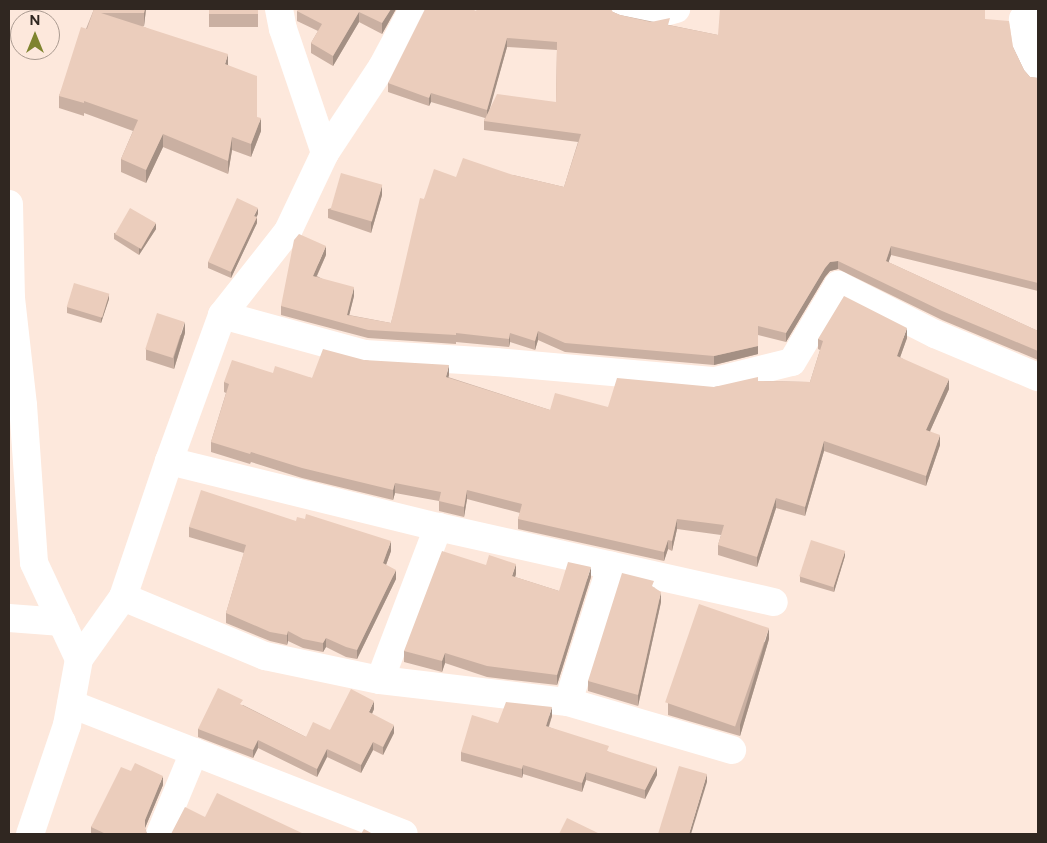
<!DOCTYPE html>
<style>
body{margin:0}
#map{position:relative;width:1047px;height:843px;overflow:hidden;background:#fde8dc;font-family:Figtree,sans-serif}
div>[style]{position:absolute}
[style*='--x']{left:calc(var(--x)*1px);top:calc(var(--y)*1px);width:calc(var(--w)*1px);rotate:calc(var(--a)*1deg)}
.minor>*{height:28px;margin:-14px;padding:0 14px;transform-origin:14px;border-radius:14px;background:#fff}
.highway>*{height:28px;margin:-14px;padding:0 14px;transform-origin:14px;border-radius:14px;background:#fff}
.wall>*{inset:0;background:#cab0a2;transform-origin:0 0}
.shaded-wall>*{inset:0;background:#a49084}
.building>*{inset:0;background:#ebcdbc;transform-origin:0 0}
span{translate:-50% -50%;white-space:nowrap;text-align:center;line-height:1.15;-webkit-text-stroke:5px #fde8dc;paint-order:stroke}
.frame{position:absolute;inset:0;border:10px solid #302721;pointer-events:none}
.north{position:absolute;left:10px;top:10px;width:50px;height:50px;box-sizing:border-box;background:#fde8dc;border:1px solid #ab9b91;border-radius:50%;rotate:0deg;font-size:14px;font-weight:700;line-height:20px;text-align:center;color:#302721}
.north::after{content:'';display:block;margin:auto;width:18px;height:22px;background:#7f842f;clip-path:polygon(50% 0,100% 100%,50% 72%,0 100%)}
</style>
<div id="map">
<div class="minor">
<i style="--x:279;--y:9;--w:20;--a:79"></i>
<i style="--x:283;--y:29;--w:131;--a:71.3"></i>
<i style="--x:623;--y:9;--w:32;--a:11"></i>
<i style="--x:654;--y:15;--w:23;--a:-15"></i>
<i style="--x:1031;--y:9;--w:13;--a:129"></i>
<i style="--x:1023;--y:19;--w:34;--a:82"></i>
<i style="--x:1028;--y:53;--w:21;--a:62"></i>
<i style="--x:222;--y:315;--w:148;--a:15.3"></i>
<i style="--x:365;--y:354;--w:131;--a:3.5"></i>
<i style="--x:496;--y:362;--w:220;--a:5"></i>
<i style="--x:715;--y:381;--w:79;--a:-13.9"></i>
<i style="--x:792;--y:362;--w:90;--a:-59.1"></i>
<i style="--x:838;--y:285;--w:109;--a:26.8"></i>
<i style="--x:935;--y:334;--w:112;--a:22.7"></i>
<i style="--x:169;--y:461;--w:277;--a:13.8"></i>
<i style="--x:438;--y:527;--w:344;--a:12.6"></i>
<i style="--x:123;--y:597;--w:144;--a:-71.3"></i>
<i style="--x:169;--y:461;--w:155;--a:-70"></i>
<i style="--x:222;--y:315;--w:107;--a:-51.8"></i>
<i style="--x:288;--y:231;--w:86;--a:-64.6"></i>
<i style="--x:325;--y:153;--w:103;--a:-56.5"></i>
<i style="--x:382;--y:67;--w:66;--a:-61.9"></i>
<i style="--x:9;--y:618;--w:53;--a:4.3"></i>
<i style="--x:79;--y:659;--w:76;--a:-54.6"></i>
<i style="--x:123;--y:597;--w:154;--a:22.6"></i>
<i style="--x:265;--y:656;--w:117;--a:11.8"></i>
<i style="--x:380;--y:680;--w:189;--a:6.7"></i>
<i style="--x:568;--y:702;--w:171;--a:16.3"></i>
<i style="--x:380;--y:680;--w:164;--a:-69.2"></i>
<i style="--x:568;--y:702;--w:143;--a:-72.5"></i>
<i style="--x:71;--y:704;--w:357;--a:21.3"></i>
<i style="--x:160;--y:834;--w:89;--a:-67.5"></i>
</div>
<div class="highway">
<i style="--x:9;--y:204;--w:94;--a:88.8"></i>
<i style="--x:11;--y:298;--w:108;--a:83.6"></i>
<i style="--x:23;--y:405;--w:158;--a:86"></i>
<i style="--x:34;--y:563;--w:106;--a:64.9"></i>
<i style="--x:79;--y:659;--w:67;--a:100.3"></i>
<i style="--x:67;--y:725;--w:115;--a:108.7"></i>
</div>
<div class="wall">
<i style="clip-path:polygon(94px 9px,146px 9px,144px 26px,142px 26px,228px 65px,257px 117px,261px 131px,251px 157px,232px 150px,228px 174px,163px 147px,146px 183px,121px 172px,121px 159px,133px 131px,84px 113px,84px 116px,59px 108px,59px 96px)"></i>
<i style="left:209px;top:9px;width:49px;height:18px"></i>
<i style="clip-path:polygon(396px 9px,382px 34px,359px 22px,333px 66px,311px 53px,311px 43px,318px 31px,297px 21px,297px 11px)"></i>
<i style="clip-path:polygon(evenodd,476px 11px,613px 12px,620px 15px,718px 35px,985px 19px,1013px 47px,1024px 70px,1030px 77px,1038px 78px,1038px 291px,891px 255px,888px 262px,1038px 331px,1038px 360px,942px 320px,838px 269px,830px 271px,825px 277px,786px 342px,758px 335px,758px 354px,714px 365px,565px 352px,538px 340px,535px 350px,510px 342px,509px 347px,456px 342px,456px 344px,368px 338px,281px 315px,281px 306px,326px 255px,317px 276px,354px 296px,349px 315px,391px 323px,424px 199px,456px 177px,513px 175px,564px 187px,578px 142px,484px 130px,484px 121px,485px 118px,431px 102px,429px 106px,388px 92px,388px 83px,476px 11px,507px 47px,557px 50px,556px 102px,489px 110px,507px 47px)"></i>
<i style="clip-path:polygon(382px 195px,371px 233px,328px 218px,328px 209px)"></i>
<i style="clip-path:polygon(258px 214px,256px 217px,257px 223px,231px 278px,208px 268px,208px 262px)"></i>
<i style="clip-path:polygon(156px 229px,139px 255px,114px 239px,114px 233px)"></i>
<i style="clip-path:polygon(109px 299px,101px 323px,67px 313px,67px 307px)"></i>
<i style="clip-path:polygon(185px 333px,174px 369px,146px 360px,146px 349px)"></i>
<i style="clip-path:polygon(907px 338px,900px 357px,949px 389px,930px 431px,940px 445px,926px 486px,824px 451px,805px 516px,776px 508px,757px 567px,718px 555px,718px 545px,721px 535px,677px 529px,672px 551px,668px 549px,664px 561px,518px 529px,518px 519px,520px 513px,467px 499px,464px 517px,439px 511px,439px 501px,395px 493px,393px 500px,302px 478px,251px 462px,250px 464px,211px 452px,211px 442px,226px 393px,224px 392px,224px 382px,273px 373px,312px 378px,364px 360px,449px 375px,448px 377px,550px 410px,608px 407px,714px 387px,758px 381px,810px 382px,820px 350px,818px 349px,818px 339px)"></i>
<i style="clip-path:polygon(296px 521px,391px 551px,386px 565px,396px 579px,357px 659px,346px 657px,326px 647px,323px 652px,303px 648px,288px 641px,287px 645px,270px 641px,226px 623px,226px 613px,244px 553px,189px 537px,189px 527px)"></i>
<i style="clip-path:polygon(845px 556px,834px 592px,800px 582px,800px 576px)"></i>
<i style="clip-path:polygon(516px 574px,515px 577px,559px 591px,591px 577px,557px 685px,487px 677px,445px 663px,442px 672px,404px 662px,404px 651px)"></i>
<i style="clip-path:polygon(654px 587px,661px 602px,638px 706px,588px 691px,588px 681px)"></i>
<i style="clip-path:polygon(769px 639px,740px 736px,668px 715px,668px 703px)"></i>
<i style="clip-path:polygon(243px 705px,306px 737px,330px 730px,374px 709px,372px 714px,394px 733px,383px 755px,373px 750px,361px 773px,327px 757px,317px 777px,258px 748px,253px 758px,198px 737px,198px 729px)"></i>
<i style="clip-path:polygon(552px 716px,549px 727px,609px 752px,657px 775px,645px 799px,586px 780px,582px 792px,523px 774px,522px 778px,461px 761px,461px 752px,498px 723px)"></i>
<i style="clip-path:polygon(131px 771px,163px 785px,145px 828px,147px 834px,91px 834px,91px 827px)"></i>
</div>
<div class="shaded-wall">
<i style="clip-path:polygon(145px 9px,146px 9px,144px 26px,144px 13px)"></i>
<i style="clip-path:polygon(391px 9px,396px 9px,382px 34px,382px 23px)"></i>
<i style="clip-path:polygon(359px 12px,359px 22px,333px 66px,333px 56px)"></i>
<i style="clip-path:polygon(507px 38px,507px 47px,487px 119px,487px 110px)"></i>
<i style="clip-path:polygon(228px 54px,228px 67px,225px 64px)"></i>
<i style="clip-path:polygon(431px 93px,431px 102px,429px 106px,429px 98px)"></i>
<i style="clip-path:polygon(261px 118px,261px 131px,251px 157px,251px 144px)"></i>
<i style="clip-path:polygon(163px 134px,163px 147px,146px 183px,146px 170px)"></i>
<i style="clip-path:polygon(232px 137px,232px 150px,228px 174px,228px 161px)"></i>
<i style="clip-path:polygon(382px 185px,382px 195px,371px 233px,371px 223px)"></i>
<i style="clip-path:polygon(258px 208px,258px 214px,254px 222px,254px 216px)"></i>
<i style="clip-path:polygon(257px 217px,257px 223px,231px 278px,231px 272px)"></i>
<i style="clip-path:polygon(156px 223px,156px 229px,139px 255px,139px 249px)"></i>
<i style="clip-path:polygon(326px 246px,326px 255px,313px 284px,313px 276px)"></i>
<i style="clip-path:polygon(891px 246px,891px 255px,886px 270px,886px 261px)"></i>
<i style="clip-path:polygon(838px 261px,838px 269px,830px 271px,825px 277px,786px 342px,786px 333px,825px 268px,830px 262px)"></i>
<i style="clip-path:polygon(354px 287px,354px 296px,347px 324px,347px 315px)"></i>
<i style="clip-path:polygon(109px 294px,109px 299px,101px 323px,101px 317px)"></i>
<i style="clip-path:polygon(185px 322px,185px 333px,174px 369px,174px 357px)"></i>
<i style="clip-path:polygon(907px 328px,907px 338px,897px 366px,897px 356px)"></i>
<i style="clip-path:polygon(538px 331px,538px 340px,535px 350px,535px 341px)"></i>
<i style="clip-path:polygon(510px 333px,510px 342px,509px 347px,509px 339px)"></i>
<i style="clip-path:polygon(758px 346px,758px 354px,714px 365px,714px 356px)"></i>
<i style="clip-path:polygon(449px 365px,449px 375px,446px 387px,446px 377px)"></i>
<i style="clip-path:polygon(949px 379px,949px 389px,926px 440px,926px 430px)"></i>
<i style="clip-path:polygon(940px 435px,940px 445px,926px 486px,926px 476px)"></i>
<i style="clip-path:polygon(824px 441px,824px 451px,805px 516px,805px 507px)"></i>
<i style="clip-path:polygon(395px 483px,395px 493px,393px 500px,393px 490px)"></i>
<i style="clip-path:polygon(467px 490px,467px 499px,464px 517px,464px 507px)"></i>
<i style="clip-path:polygon(776px 498px,776px 508px,757px 567px,757px 557px)"></i>
<i style="clip-path:polygon(677px 519px,677px 529px,672px 551px,672px 541px)"></i>
<i style="clip-path:polygon(668px 540px,668px 549px,664px 561px,664px 552px)"></i>
<i style="clip-path:polygon(391px 541px,391px 551px,383px 573px,383px 563px)"></i>
<i style="clip-path:polygon(845px 551px,845px 556px,834px 592px,834px 586px)"></i>
<i style="clip-path:polygon(516px 564px,516px 574px,512px 587px,512px 576px)"></i>
<i style="clip-path:polygon(591px 567px,591px 577px,557px 685px,557px 675px)"></i>
<i style="clip-path:polygon(396px 570px,396px 579px,357px 659px,357px 650px)"></i>
<i style="clip-path:polygon(661px 592px,661px 602px,638px 706px,638px 695px)"></i>
<i style="clip-path:polygon(769px 628px,769px 639px,740px 736px,740px 725px)"></i>
<i style="clip-path:polygon(288px 631px,288px 641px,287px 645px,287px 635px)"></i>
<i style="clip-path:polygon(326px 638px,326px 647px,323px 652px,323px 643px)"></i>
<i style="clip-path:polygon(445px 653px,445px 663px,442px 672px,442px 661px)"></i>
<i style="clip-path:polygon(374px 701px,374px 709px,369px 720px,369px 712px)"></i>
<i style="clip-path:polygon(552px 707px,552px 716px,546px 734px,546px 726px)"></i>
<i style="clip-path:polygon(394px 725px,394px 733px,383px 755px,383px 747px)"></i>
<i style="clip-path:polygon(258px 740px,258px 748px,253px 758px,253px 750px)"></i>
<i style="clip-path:polygon(373px 742px,373px 750px,361px 773px,361px 765px)"></i>
<i style="clip-path:polygon(327px 749px,327px 757px,317px 777px,317px 769px)"></i>
<i style="clip-path:polygon(523px 765px,523px 774px,522px 778px,522px 769px)"></i>
<i style="clip-path:polygon(657px 767px,657px 775px,645px 799px,645px 790px)"></i>
<i style="clip-path:polygon(586px 772px,586px 780px,582px 792px,582px 783px)"></i>
<i style="clip-path:polygon(707px 774px,707px 782px,691px 834px,689px 834px)"></i>
<i style="clip-path:polygon(163px 776px,163px 785px,145px 828px,145px 834px,145px 820px)"></i>
</div>
<div class="building">
<i style="clip-path:polygon(94px 9px,145px 9px,144px 13px,101px 13px,228px 54px,225px 64px,257px 76px,257px 117px,261px 118px,251px 144px,232px 137px,228px 161px,163px 134px,146px 170px,121px 159px,138px 120px,84px 101px,84px 103px,59px 96px,81px 27px,87px 29px)"></i>
<i style="left:209px;top:9px;width:49px;height:5px"></i>
<i style="clip-path:polygon(298px 9px,391px 9px,382px 23px,359px 12px,333px 56px,311px 43px,322px 24px,297px 11px)"></i>
<i style="clip-path:polygon(425px 9px,472px 9px,476px 11px,477px 9px,611px 9px,613px 12px,620px 15px,651px 22px,670px 18px,668px 25px,718px 35px,720px 9px,985px 9px,985px 19px,1009px 21px,1013px 47px,1024px 70px,1030px 77px,1038px 78px,1038px 283px,891px 246px,886px 261px,1038px 331px,1038px 351px,942px 311px,838px 261px,830px 262px,825px 268px,786px 333px,758px 326px,758px 346px,714px 356px,565px 343px,538px 331px,535px 341px,510px 333px,509px 339px,456px 333px,456px 335px,368px 330px,281px 306px,294px 240px,299px 234px,326px 246px,313px 276px,354px 287px,347px 315px,391px 323px,420px 198px,424px 199px,434px 169px,456px 177px,463px 158px,513px 175px,564px 187px,581px 134px,484px 121px,497px 94px,556px 102px,557px 42px,507px 38px,487px 110px,431px 93px,429px 98px,388px 83px)"></i>
<i style="left:341px;top:173px;width:43px;height:38px;rotate:16deg"></i>
<i style="clip-path:polygon(237px 198px,258px 208px,254px 216px,257px 217px,231px 272px,208px 262px)"></i>
<i style="left:130px;top:208px;width:30px;height:30px;rotate:30deg"></i>
<i style="left:74px;top:283px;width:37px;height:25px;rotate:17deg"></i>
<i style="clip-path:polygon(844px 296px,907px 328px,897px 356px,949px 379px,926px 430px,940px 435px,926px 476px,824px 441px,805px 507px,776px 498px,757px 557px,718px 545px,724px 525px,677px 519px,672px 541px,668px 540px,664px 552px,518px 519px,522px 504px,467px 490px,464px 507px,439px 501px,441px 492px,395px 483px,393px 490px,302px 468px,251px 452px,250px 454px,211px 442px,229px 384px,224px 382px,232px 360px,273px 373px,275px 366px,312px 378px,323px 349px,364px 360px,449px 365px,446px 377px,550px 410px,555px 393px,608px 407px,617px 378px,714px 387px,758px 377px,758px 381px,810px 382px,823px 341px,818px 339px)"></i>
<i style="left:157px;top:313px;width:29px;height:38px;rotate:18deg"></i>
<i style="clip-path:polygon(201px 490px,296px 521px,297px 517px,305px 519px,306px 514px,391px 541px,383px 563px,396px 570px,357px 650px,346px 647px,326px 638px,323px 643px,303px 639px,288px 631px,287px 635px,270px 632px,226px 613px,246px 545px,189px 527px)"></i>
<i style="left:811px;top:540px;width:36px;height:38px;rotate:18deg"></i>
<i style="clip-path:polygon(442px 551px,486px 565px,489px 555px,516px 564px,512px 576px,559px 591px,568px 562px,591px 567px,557px 675px,487px 666px,445px 653px,442px 661px,404px 651px)"></i>
<i style="clip-path:polygon(622px 573px,654px 581px,652px 586px,661px 592px,638px 695px,588px 681px)"></i>
<i style="left:699px;top:604px;width:74px;height:104px;rotate:19deg"></i>
<i style="clip-path:polygon(218px 688px,243px 700px,240px 704px,306px 737px,313px 722px,330px 730px,351px 689px,374px 701px,369px 712px,394px 725px,383px 747px,373px 742px,361px 765px,327px 749px,317px 769px,258px 740px,253px 750px,198px 729px)"></i>
<i style="clip-path:polygon(506px 702px,552px 707px,546px 726px,609px 746px,607px 751px,657px 767px,645px 790px,586px 772px,582px 783px,523px 765px,522px 769px,461px 752px,472px 715px,498px 723px)"></i>
<i style="clip-path:polygon(135px 763px,163px 776px,145px 820px,145px 828px,147px 834px,106px 834px,91px 827px,121px 767px,131px 771px)"></i>
<i style="clip-path:polygon(679px 766px,707px 774px,689px 834px,658px 834px)"></i>
<i style="clip-path:polygon(217px 793px,304px 834px,171px 834px,185px 807px,205px 817px)"></i>
<i style="clip-path:polygon(567px 818px,600px 834px,559px 834px)"></i>
<i style="clip-path:polygon(364px 829px,373px 834px,361px 834px)"></i>
</div>
<div class="frame"></div>
<div class="north">N</div>
</div>
